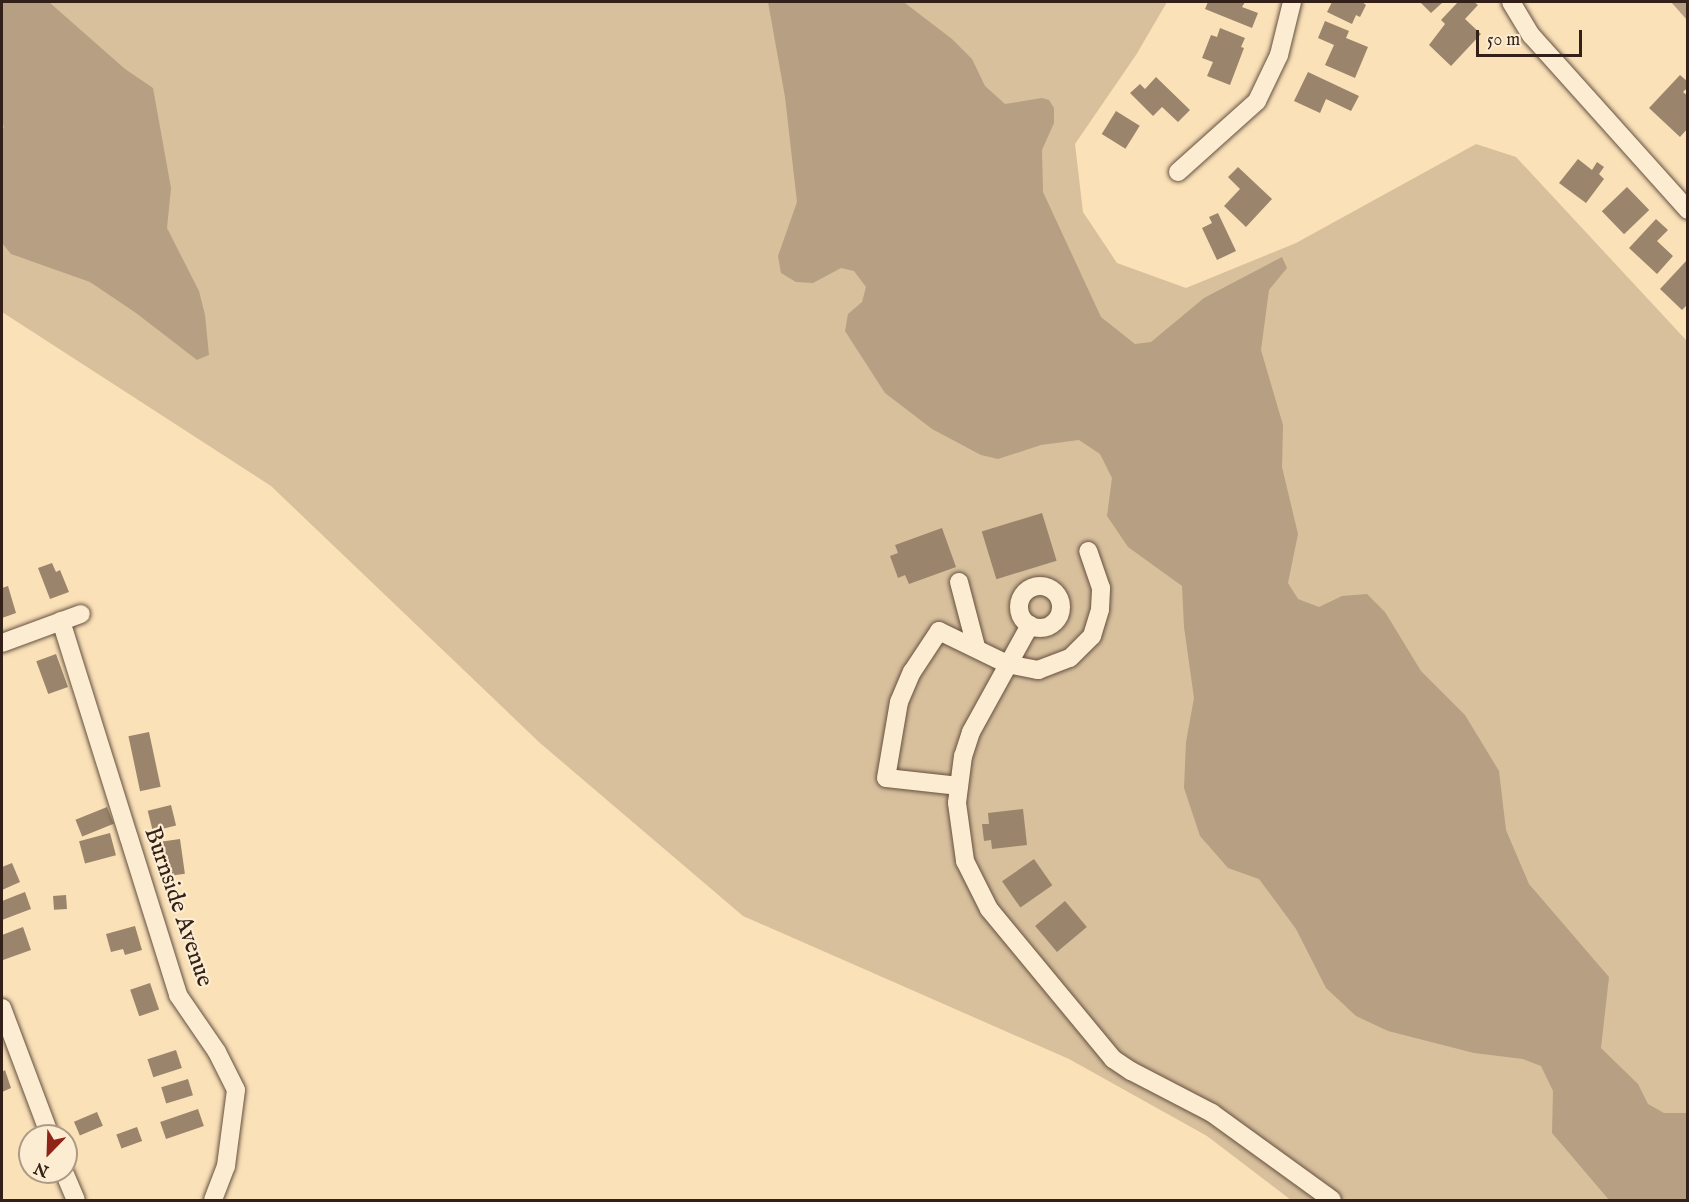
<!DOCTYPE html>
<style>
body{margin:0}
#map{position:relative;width:1689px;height:1202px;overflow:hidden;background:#fae1b8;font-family:"IM FELL English",serif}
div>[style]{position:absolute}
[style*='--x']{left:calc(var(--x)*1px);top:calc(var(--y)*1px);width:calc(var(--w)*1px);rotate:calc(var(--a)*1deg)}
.green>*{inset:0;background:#d8c09d}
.water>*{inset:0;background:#b69f82}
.building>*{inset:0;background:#9a846b;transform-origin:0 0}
.roads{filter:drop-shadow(0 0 2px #655040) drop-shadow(0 0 2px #655040)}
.minor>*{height:18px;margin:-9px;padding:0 9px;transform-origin:9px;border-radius:9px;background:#fcecd1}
.minor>.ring{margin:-9px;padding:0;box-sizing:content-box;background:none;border:18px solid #fcecd1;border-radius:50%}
span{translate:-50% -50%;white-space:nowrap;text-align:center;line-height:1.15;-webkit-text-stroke:4.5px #fcecd1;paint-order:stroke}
.street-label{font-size:24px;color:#332018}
.frame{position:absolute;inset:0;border:3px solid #332018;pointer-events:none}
.north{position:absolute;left:18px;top:1124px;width:60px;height:60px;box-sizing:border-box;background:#fcecd1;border:2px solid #ac9a87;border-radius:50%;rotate:203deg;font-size:16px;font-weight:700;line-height:24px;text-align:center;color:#332018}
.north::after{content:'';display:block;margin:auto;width:21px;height:27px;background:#8f2418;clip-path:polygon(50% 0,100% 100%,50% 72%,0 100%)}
.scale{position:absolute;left:1476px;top:30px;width:106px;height:27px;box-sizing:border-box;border:3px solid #332018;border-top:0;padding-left:8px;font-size:18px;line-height:21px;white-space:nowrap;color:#332018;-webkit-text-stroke:4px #fcecd1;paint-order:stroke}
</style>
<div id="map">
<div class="green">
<i style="clip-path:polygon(2px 2px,1167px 2px,1136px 55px,1075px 144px,1083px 212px,1117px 263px,1186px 288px,1296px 243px,1476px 144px,1516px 157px,1687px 341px,1687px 1200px,1291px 1200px,1207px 1136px,1069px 1059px,743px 916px,540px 743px,271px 486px,2px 312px)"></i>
</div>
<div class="water">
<i style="clip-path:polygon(2px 2px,49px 2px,125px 69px,153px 88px,171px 188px,167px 228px,199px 291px,205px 315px,209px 355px,197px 360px,136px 313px,90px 282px,11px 254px,2px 243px,2px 129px,4px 127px,2px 122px)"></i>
<i style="clip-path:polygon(768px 2px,905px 3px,952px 39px,972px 59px,985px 86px,1005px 104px,1042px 98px,1049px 100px,1054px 108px,1054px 123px,1042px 150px,1043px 192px,1101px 317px,1135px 344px,1151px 342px,1204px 298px,1282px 257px,1287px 268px,1269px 290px,1261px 350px,1283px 425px,1282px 467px,1298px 534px,1288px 583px,1298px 599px,1319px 607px,1342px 596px,1367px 594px,1385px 612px,1421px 671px,1465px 715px,1499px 771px,1506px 830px,1529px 884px,1609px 977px,1601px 1048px,1638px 1084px,1648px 1104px,1664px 1113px,1687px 1113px,1687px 1200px,1609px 1200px,1552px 1133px,1553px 1091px,1541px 1066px,1523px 1059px,1474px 1053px,1388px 1031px,1356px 1016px,1326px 988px,1296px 929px,1259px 879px,1228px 868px,1200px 836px,1184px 788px,1186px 742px,1194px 698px,1184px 627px,1182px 586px,1128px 547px,1107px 516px,1112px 478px,1100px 454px,1079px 440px,1041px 445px,998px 459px,981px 455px,932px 429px,885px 393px,845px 331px,848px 314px,862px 302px,866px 287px,854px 271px,841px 268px,813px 283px,796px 282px,781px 273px,778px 256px,797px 202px,785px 97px)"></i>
<i style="clip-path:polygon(1671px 2px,1687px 2px,1687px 20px)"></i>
</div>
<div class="building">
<i style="clip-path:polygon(1208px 2px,1245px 2px,1242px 7px,1258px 13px,1252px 28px,1205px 9px)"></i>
<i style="clip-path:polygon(1332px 2px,1362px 2px,1366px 5px,1360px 17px,1356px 15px,1352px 24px,1327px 12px)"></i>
<i style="clip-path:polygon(1420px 2px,1443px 2px,1431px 13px)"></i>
<i style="clip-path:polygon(1458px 2px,1474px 2px,1478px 5px,1465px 19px,1481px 34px,1451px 66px,1429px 45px,1445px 24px,1441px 20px)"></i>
<i style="clip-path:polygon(1325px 21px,1349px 31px,1346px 38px,1368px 47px,1355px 78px,1325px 65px,1334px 45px,1318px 38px)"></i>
<i style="clip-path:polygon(1220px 28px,1245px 38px,1241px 47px,1244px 48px,1230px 85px,1207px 76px,1213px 62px,1202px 58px,1211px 35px,1217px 37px)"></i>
<i style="clip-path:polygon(1308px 72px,1359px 96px,1351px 111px,1326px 99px,1320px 113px,1294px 101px)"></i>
<i style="clip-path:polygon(1680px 75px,1688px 82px,1688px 87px,1683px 92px,1688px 96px,1688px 128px,1680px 137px,1649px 108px)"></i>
<i style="clip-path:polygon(1156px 77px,1190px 110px,1178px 122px,1162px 107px,1153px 116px,1130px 93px,1140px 84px,1145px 89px)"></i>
<i style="left:1116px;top:111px;width:28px;height:27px;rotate:32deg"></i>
<i style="clip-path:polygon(1578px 159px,1592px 170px,1597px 162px,1604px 167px,1599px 174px,1604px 179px,1586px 203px,1559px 183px)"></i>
<i style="clip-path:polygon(1238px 167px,1272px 199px,1246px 227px,1224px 206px,1240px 189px,1228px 177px)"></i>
<i style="left:1627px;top:187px;width:32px;height:35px;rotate:46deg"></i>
<i style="clip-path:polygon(1218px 213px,1236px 251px,1217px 260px,1202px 228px,1212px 223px,1209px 217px)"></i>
<i style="clip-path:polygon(1656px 219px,1668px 230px,1657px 241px,1673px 256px,1657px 274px,1629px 248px)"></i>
<i style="clip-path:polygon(1688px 259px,1688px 304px,1682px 310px,1660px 289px)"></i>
<i style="left:1042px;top:513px;width:50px;height:63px;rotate:73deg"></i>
<i style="clip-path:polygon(942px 528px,956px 567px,909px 584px,905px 575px,898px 578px,890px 556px,898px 553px,895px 545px)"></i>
<i style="clip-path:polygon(52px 563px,56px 572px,60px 570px,69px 592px,50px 599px,38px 568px)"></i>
<i style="clip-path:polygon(8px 586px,16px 613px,2px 618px,2px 588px)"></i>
<i style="left:56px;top:654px;width:35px;height:21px;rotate:70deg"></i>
<i style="left:149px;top:732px;width:56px;height:21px;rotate:78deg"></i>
<i style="left:171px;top:805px;width:21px;height:24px;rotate:76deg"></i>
<i style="left:107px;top:807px;width:18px;height:34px;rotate:68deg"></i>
<i style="clip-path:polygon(1023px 809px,1027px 845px,992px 849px,991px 840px,984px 841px,982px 824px,989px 824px,988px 813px)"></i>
<i style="left:110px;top:833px;width:23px;height:32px;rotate:75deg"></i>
<i style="left:180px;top:839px;width:35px;height:18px;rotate:82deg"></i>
<i style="left:1034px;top:859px;width:32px;height:39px;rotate:55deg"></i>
<i style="clip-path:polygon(12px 863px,20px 882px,2px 890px,2px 867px)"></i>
<i style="clip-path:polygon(25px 892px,31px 909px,2px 920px,2px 901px)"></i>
<i style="left:66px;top:895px;width:14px;height:13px;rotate:86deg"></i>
<i style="left:1065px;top:901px;width:34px;height:39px;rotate:50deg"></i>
<i style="clip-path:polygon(135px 926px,142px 950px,125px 955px,123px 949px,111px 952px,106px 934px)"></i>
<i style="clip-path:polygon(23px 927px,31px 950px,3px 960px,2px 935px)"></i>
<i style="left:150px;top:983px;width:28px;height:21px;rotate:71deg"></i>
<i style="left:176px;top:1050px;width:19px;height:30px;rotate:72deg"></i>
<i style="clip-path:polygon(5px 1070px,11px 1088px,2px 1092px,2px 1072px)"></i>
<i style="left:188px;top:1079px;width:17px;height:28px;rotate:73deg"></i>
<i style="left:198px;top:1109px;width:18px;height:40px;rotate:71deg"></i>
<i style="left:97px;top:1112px;width:15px;height:25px;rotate:67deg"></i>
<i style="left:137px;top:1127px;width:15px;height:22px;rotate:70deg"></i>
</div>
<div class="roads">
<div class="minor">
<i style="--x:1511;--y:2;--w:39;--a:59"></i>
<i style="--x:1531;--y:35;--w:235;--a:48.1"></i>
<i style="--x:1178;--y:172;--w:106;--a:-41.9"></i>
<i style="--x:1257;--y:101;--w:51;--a:-64.4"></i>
<i style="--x:1279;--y:55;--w:55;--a:-76.2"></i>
<i style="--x:959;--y:582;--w:67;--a:75.3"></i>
<i class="ring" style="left:1019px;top:586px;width:24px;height:24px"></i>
<i style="--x:61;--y:621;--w:392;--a:72.6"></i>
<i style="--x:178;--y:995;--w:69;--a:55.6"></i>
<i style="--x:217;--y:1052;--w:42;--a:63.4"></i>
<i style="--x:236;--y:1090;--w:77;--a:97.5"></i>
<i style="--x:226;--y:1166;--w:36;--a:111"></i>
<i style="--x:1030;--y:625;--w:122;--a:118.9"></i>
<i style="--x:971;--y:732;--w:25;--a:108"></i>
<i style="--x:963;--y:756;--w:47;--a:97.3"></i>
<i style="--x:957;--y:803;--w:59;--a:82.1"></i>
<i style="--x:965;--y:861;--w:54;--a:63.4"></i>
<i style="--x:989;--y:909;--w:195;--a:50.4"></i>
<i style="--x:1113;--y:1059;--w:22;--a:34"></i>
<i style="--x:1131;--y:1071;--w:91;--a:27.4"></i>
<i style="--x:1212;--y:1113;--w:148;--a:35.9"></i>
<i style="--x:2;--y:643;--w:84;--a:-20.2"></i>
<i style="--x:959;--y:786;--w:73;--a:-173.7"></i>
<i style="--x:886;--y:778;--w:77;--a:-80.3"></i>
<i style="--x:899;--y:702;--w:33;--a:-67"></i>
<i style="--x:912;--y:672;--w:49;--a:-56.6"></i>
<i style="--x:939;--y:631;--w:76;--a:25.9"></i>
<i style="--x:1007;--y:664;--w:32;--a:11"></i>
<i style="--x:1038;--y:670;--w:34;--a:-21"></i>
<i style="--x:1070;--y:658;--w:31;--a:-45"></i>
<i style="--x:1092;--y:636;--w:28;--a:-73"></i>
<i style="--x:1100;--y:609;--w:21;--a:-87"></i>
<i style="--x:1101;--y:588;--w:39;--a:-109"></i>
<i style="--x:2;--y:1008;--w:137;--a:69.4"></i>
<i style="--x:64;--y:1172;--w:30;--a:67"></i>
</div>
</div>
<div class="street-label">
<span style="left:178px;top:907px;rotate:71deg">Burnside Avenue</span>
</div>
<div class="frame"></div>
<div class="north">N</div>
<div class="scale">50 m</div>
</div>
